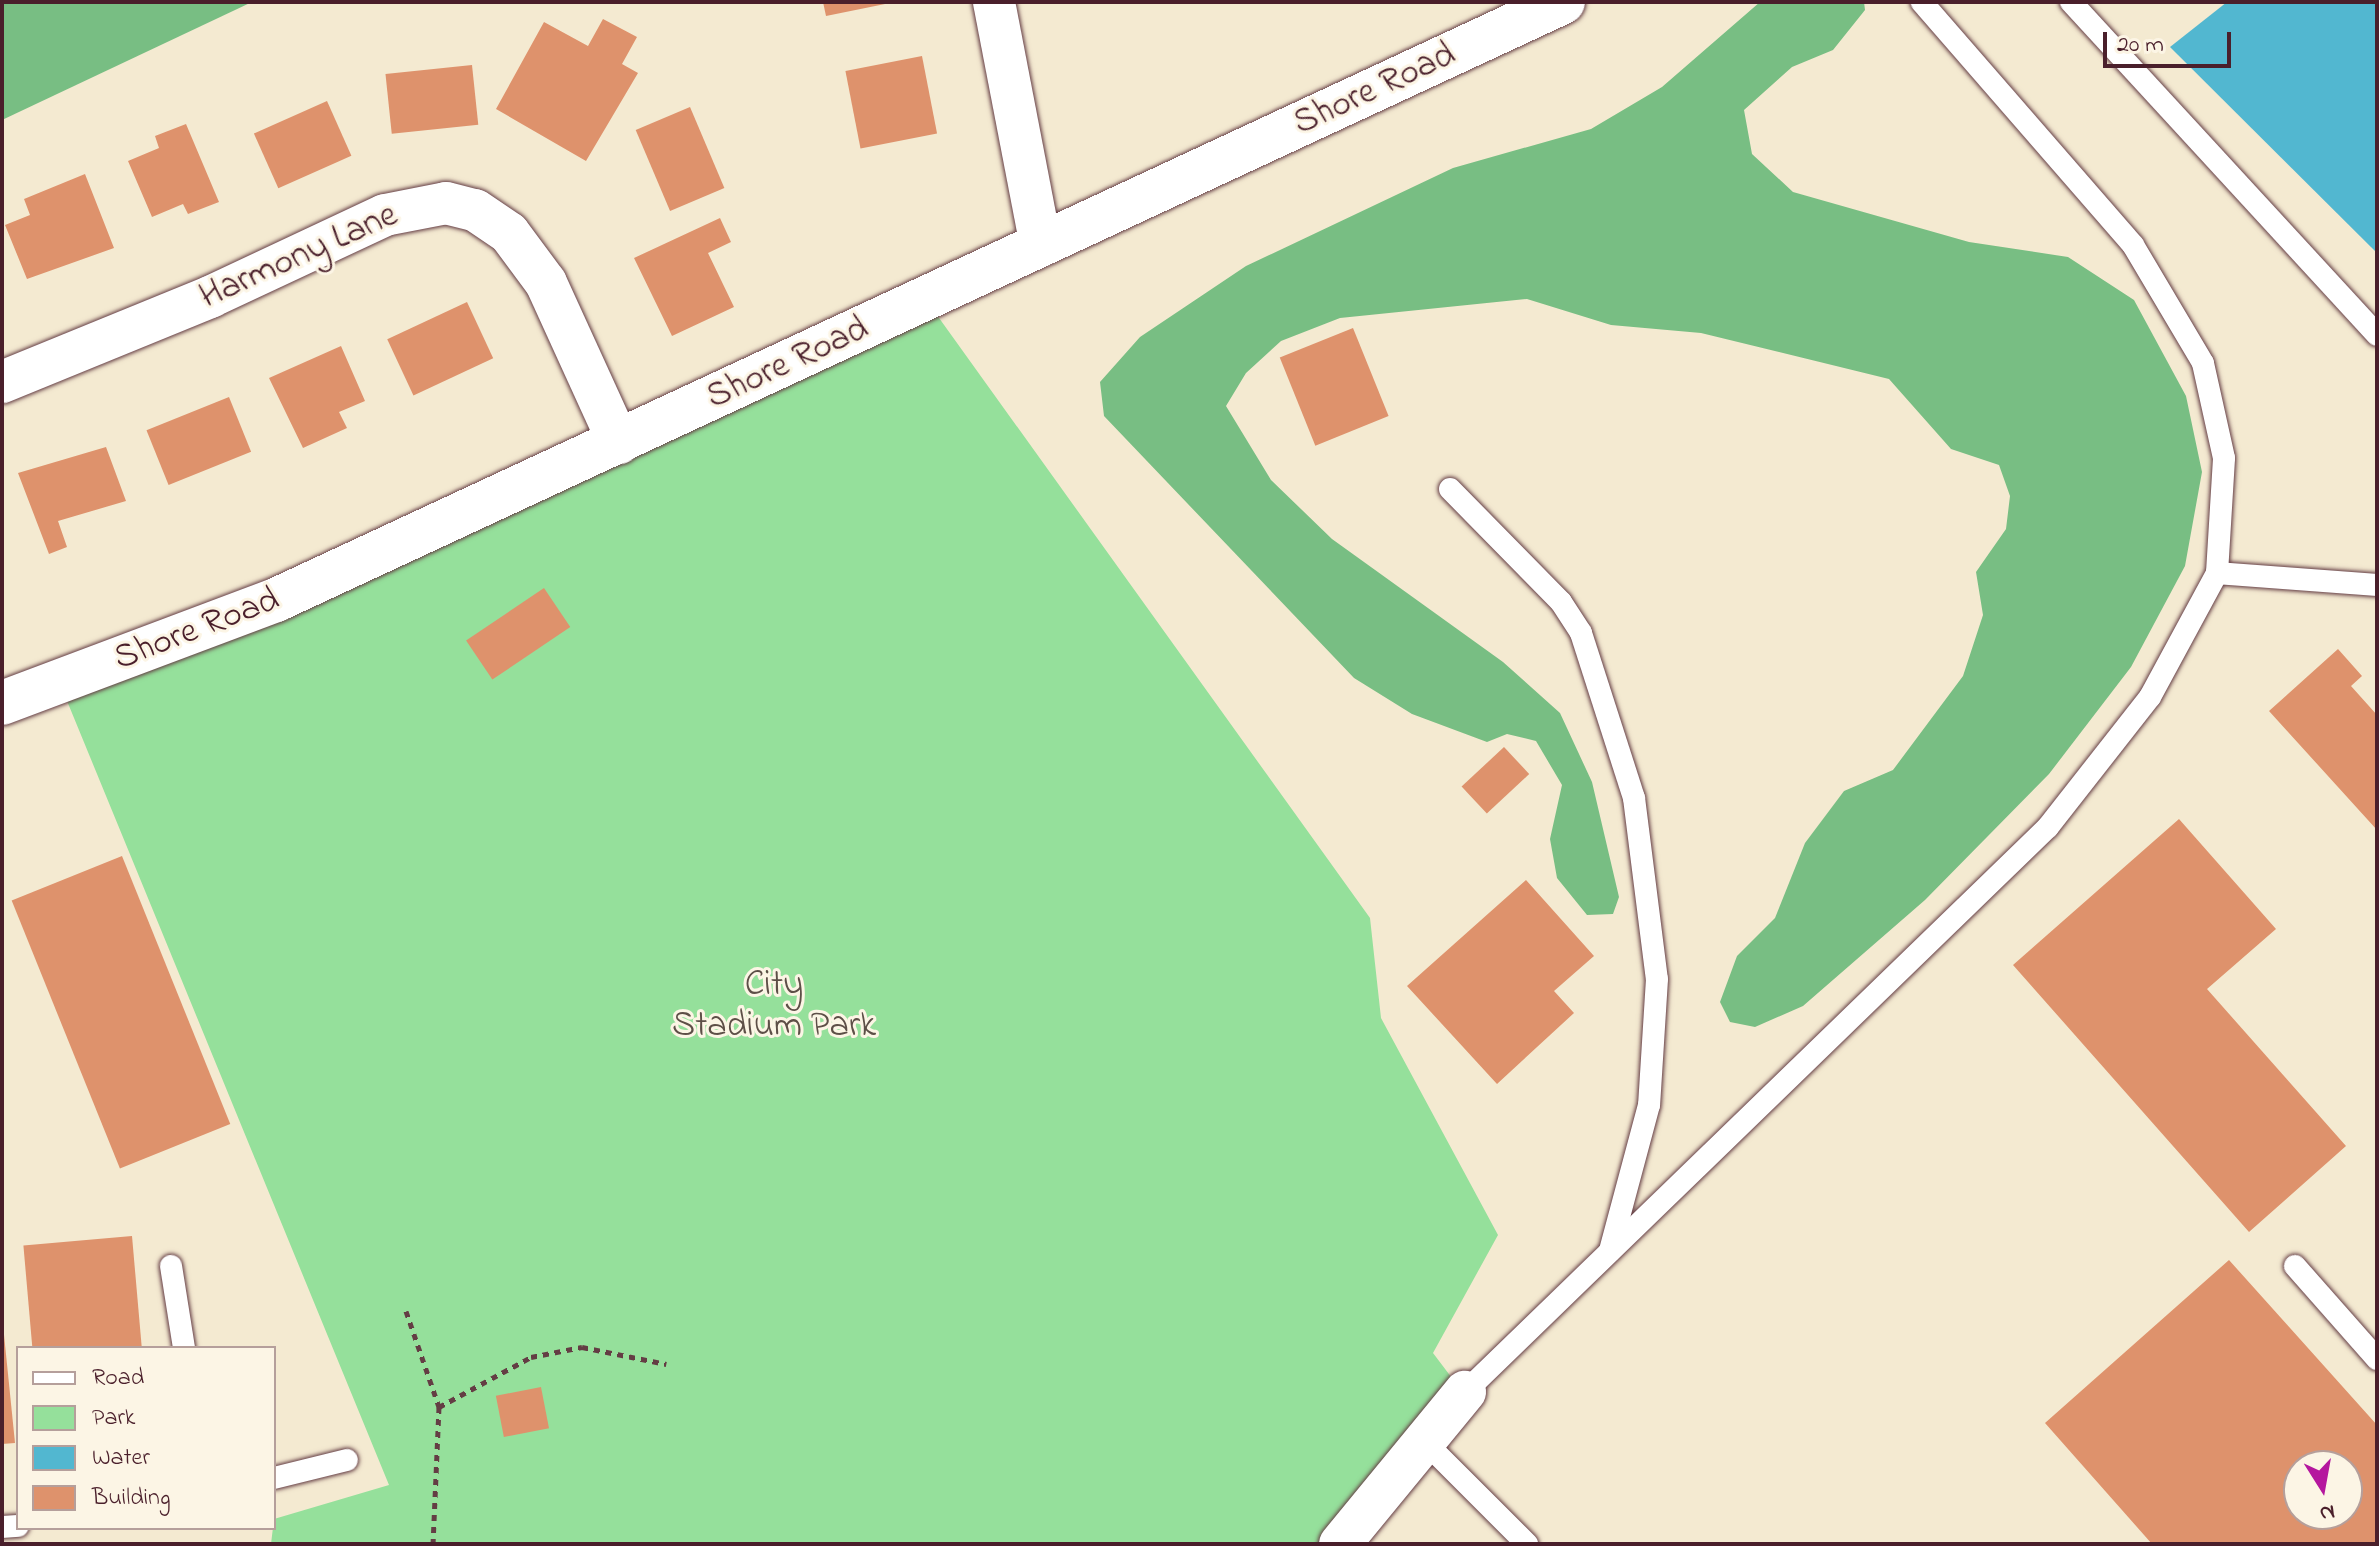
<!DOCTYPE html>
<style>
body{margin:0}
#map{position:relative;width:2379px;height:1546px;overflow:hidden;background:#f4ead1;font-family:"Indie Flower",sans-serif}
div>[style]{position:absolute}
[style*='--x']{left:calc(var(--x)*1px);top:calc(var(--y)*1px);width:calc(var(--w)*1px);rotate:calc(var(--a)*1deg)}
.green>*{inset:0;background:#95e09b}
.forest>*{inset:0;background:#78be83}
.water>*{inset:0;background:#52b7d0}
.building>*{inset:0;background:#de926c;transform-origin:0 0}
.path>*{height:5px;margin-top:-2.5px;transform-origin:0;background:repeating-linear-gradient(90deg,#643d44 0 6px,transparent 0 12px)}
.roads{filter:drop-shadow(0 0 2px #643d44) drop-shadow(0 0 2px #643d44)}
.lane>*{height:22px;margin:-11px;padding:0 11px;transform-origin:11px;border-radius:11px;background:#fff}
.street>*{height:42px;margin:-21px;padding:0 21px;transform-origin:21px;border-radius:21px;background:#fff}
.secondary>*{height:44px;margin:-22px;padding:0 22px;transform-origin:22px;border-radius:22px;background:#fff}
span{translate:-50% -50%;white-space:nowrap;text-align:center;line-height:1.15;-webkit-text-stroke:6px #fcf5e5;paint-order:stroke}
.street-label{font-size:36px;color:#4a1f2b}
.park-label{font-size:36px;color:#5d4f47}
.frame{position:absolute;inset:0;border:4px solid #4a1f2b;pointer-events:none}
.legend{position:absolute;left:16px;top:1346px;width:260px;height:184px;box-sizing:border-box;background:#fcf5e5;border:2px solid #b59f9b;margin:0;padding:10px 14px;list-style:none;font-size:24px;color:#4a1f2b}
.legend li{display:flex;align-items:center;gap:16px;height:40px}
.legend b{width:40px;border:2px solid #b59f9b}
.north{position:absolute;left:2283px;top:1450px;width:80px;height:80px;box-sizing:border-box;background:#fcf5e5;border:2px solid #b59f9b;border-radius:50%;rotate:169deg;font-size:22px;font-weight:700;line-height:32px;text-align:center;color:#4a1f2b}
.north::after{content:'';display:block;margin:auto;width:28px;height:36px;background:#b5179e;clip-path:polygon(50% 0,100% 100%,50% 72%,0 100%)}
.scale{position:absolute;left:2103px;top:32px;width:128px;height:36px;box-sizing:border-box;border:4px solid #4a1f2b;border-top:0;padding-left:10px;font-size:24px;line-height:28px;white-space:nowrap;color:#4a1f2b;-webkit-text-stroke:6px #fcf5e5;paint-order:stroke}
</style>
<div id="map">
<div class="green">
<i style="clip-path:polygon(924px 297px,1370px 918px,1381px 1018px,1498px 1235px,1433px 1353px,1461px 1390px,1338px 1544px,271px 1544px,274px 1519px,389px 1485px,58px 679px)"></i>
</div>
<div class="forest">
<i style="clip-path:polygon(2px 2px,252px 2px,2px 120px)"></i>
<i style="clip-path:polygon(1760px 2px,1864px 2px,1865px 10px,1833px 50px,1792px 67px,1744px 110px,1752px 154px,1793px 192px,1969px 242px,2068px 257px,2134px 300px,2186px 396px,2202px 472px,2185px 566px,2131px 667px,2049px 774px,1925px 900px,1803px 1006px,1755px 1027px,1730px 1022px,1720px 1002px,1737px 956px,1775px 918px,1805px 843px,1844px 791px,1893px 770px,1963px 676px,1983px 615px,1976px 572px,2006px 529px,2010px 496px,1999px 465px,1951px 449px,1889px 379px,1701px 333px,1611px 325px,1527px 299px,1340px 318px,1281px 341px,1246px 373px,1226px 406px,1271px 480px,1332px 539px,1503px 662px,1560px 713px,1592px 782px,1619px 897px,1613px 914px,1587px 915px,1557px 878px,1550px 839px,1562px 785px,1536px 741px,1507px 734px,1487px 742px,1412px 714px,1354px 678px,1104px 416px,1100px 382px,1140px 337px,1246px 266px,1453px 168px,1591px 129px,1662px 87px)"></i>
</div>
<div class="water">
<i style="clip-path:polygon(2227px 2px,2377px 2px,2377px 253px,2170px 47px)"></i>
</div>
<div class="building">
<i style="clip-path:polygon(823px 2px,890px 2px,890px 3px,826px 16px)"></i>
<i style="clip-path:polygon(603px 19px,637px 37px,622px 64px,638px 73px,586px 161px,496px 109px,544px 22px,588px 46px)"></i>
<i style="left:922px;top:56px;width:79px;height:78px;rotate:79deg"></i>
<i style="left:472px;top:65px;width:60px;height:87px;rotate:84deg"></i>
<i style="left:327px;top:101px;width:60px;height:80px;rotate:66deg"></i>
<i style="left:690px;top:107px;width:88px;height:59px;rotate:67deg"></i>
<i style="clip-path:polygon(186px 124px,219px 202px,188px 214px,183px 204px,152px 217px,128px 161px,159px 148px,155px 136px)"></i>
<i style="clip-path:polygon(85px 174px,114px 248px,27px 279px,5px 225px,30px 215px,24px 199px)"></i>
<i style="clip-path:polygon(720px 218px,731px 242px,708px 253px,734px 307px,672px 336px,634px 258px)"></i>
<i style="left:467px;top:302px;width:62px;height:88px;rotate:65deg"></i>
<i style="left:1353px;top:328px;width:95px;height:79px;rotate:68deg"></i>
<i style="clip-path:polygon(341px 346px,365px 401px,339px 412px,347px 428px,303px 448px,269px 378px)"></i>
<i style="left:229px;top:397px;width:59px;height:89px;rotate:68deg"></i>
<i style="clip-path:polygon(106px 447px,126px 501px,58px 521px,67px 547px,49px 554px,18px 473px)"></i>
<i style="left:544px;top:588px;width:47px;height:94px;rotate:56deg"></i>
<i style="clip-path:polygon(2338px 649px,2362px 676px,2351px 686px,2377px 715px,2377px 830px,2269px 711px)"></i>
<i style="left:1504px;top:747px;width:37px;height:58px;rotate:47deg"></i>
<i style="clip-path:polygon(2179px 819px,2276px 929px,2207px 989px,2346px 1146px,2249px 1232px,2013px 965px)"></i>
<i style="left:122px;top:856px;width:289px;height:119px;rotate:68deg"></i>
<i style="clip-path:polygon(1526px 880px,1594px 956px,1554px 991px,1574px 1013px,1497px 1084px,1407px 986px)"></i>
<i style="left:132px;top:1236px;width:112px;height:109px;rotate:85deg"></i>
<i style="clip-path:polygon(evenodd,2229px 1260px,2377px 1425px,2377px 1544px,2152px 1544px,2045px 1423px,2229px 1260px,2299px 1466px,2347px 1466px,2347px 1514px,2299px 1514px,2299px 1466px)"></i>
<i style="clip-path:polygon(2px 1315px,15px 1443px,2px 1444px)"></i>
<i style="left:541px;top:1387px;width:42px;height:46px;rotate:79deg"></i>
</div>
<div class="path">
<i style="--x:406;--y:1311;--w:102;--a:71"></i>
<i style="--x:439;--y:1407;--w:137;--a:92.5"></i>
<i style="--x:439;--y:1407;--w:105;--a:-28.5"></i>
<i style="--x:531;--y:1357;--w:52;--a:-11.1"></i>
<i style="--x:582;--y:1347;--w:86;--a:11.4"></i>
</div>
<div class="roads">
<div class="lane">
<i style="--x:2071;--y:2;--w:452;--a:47.4"></i>
<i style="--x:1450;--y:489;--w:158;--a:45.5"></i>
<i style="--x:1561;--y:602;--w:37;--a:57"></i>
<i style="--x:1581;--y:633;--w:173;--a:72.2"></i>
<i style="--x:1634;--y:798;--w:182;--a:82.8"></i>
<i style="--x:1657;--y:979;--w:126;--a:93.6"></i>
<i style="--x:1649;--y:1105;--w:151;--a:105"></i>
<i style="--x:2217;--y:573;--w:160;--a:4.3"></i>
<i style="--x:171;--y:1266;--w:83;--a:81"></i>
<i style="--x:2295;--y:1266;--w:124;--a:48.6"></i>
<i style="--x:1465;--y:1392;--w:812;--a:-44.1"></i>
<i style="--x:2048;--y:827;--w:165;--a:-51.9"></i>
<i style="--x:2150;--y:697;--w:141;--a:-61.6"></i>
<i style="--x:2217;--y:573;--w:115;--a:-86.5"></i>
<i style="--x:2224;--y:458;--w:97;--a:-102.5"></i>
<i style="--x:2203;--y:363;--w:137;--a:-120.7"></i>
<i style="--x:2133;--y:245;--w:322;--a:-131"></i>
<i style="--x:1426;--y:1443;--w:143;--a:45"></i>
<i style="--x:274;--y:1478;--w:75;--a:-13.9"></i>
<i style="--x:2;--y:1527;--w:16;--a:-4"></i>
</div>
<div class="street">
<i style="--x:994;--y:2;--w:248;--a:79.1"></i>
<i style="--x:2;--y:382;--w:225;--a:-22.2"></i>
<i style="--x:210;--y:297;--w:193;--a:-25.1"></i>
<i style="--x:385;--y:215;--w:62;--a:-11.1"></i>
<i style="--x:446;--y:203;--w:30;--a:14"></i>
<i style="--x:475;--y:210;--w:41;--a:34.1"></i>
<i style="--x:509;--y:233;--w:62;--a:53.5"></i>
<i style="--x:546;--y:283;--w:176;--a:65.5"></i>
<i style="--x:1340;--y:1544;--w:197;--a:-50.6"></i>
</div>
<div class="secondary">
<i style="--x:2;--y:703;--w:293;--a:-20.6"></i>
<i style="--x:276;--y:600;--w:1419;--a:-24.92"></i>
</div>
</div>
<div class="street-label">
<span style="left:1375px;top:90px;rotate:-25deg">Shore Road</span>
<span style="left:299px;top:257px;rotate:-24deg">Harmony Lane</span>
<span style="left:788px;top:364px;rotate:-25deg">Shore Road</span>
<span style="left:197px;top:630px;rotate:-21deg">Shore Road</span>
</div>
<div class="park-label">
<span style="left:774px;top:1006px">City<br>Stadium Park</span>
</div>
<div class="frame"></div>
<ul class="legend">
<li><b style="height:10px;background:#fff"></b>Road</li>
<li><b style="height:22px;background:#95e09b"></b>Park</li>
<li><b style="height:22px;background:#52b7d0"></b>Water</li>
<li><b style="height:22px;background:#de926c"></b>Building</li>
</ul>
<div class="north">N</div>
<div class="scale">20 m</div>
</div>
